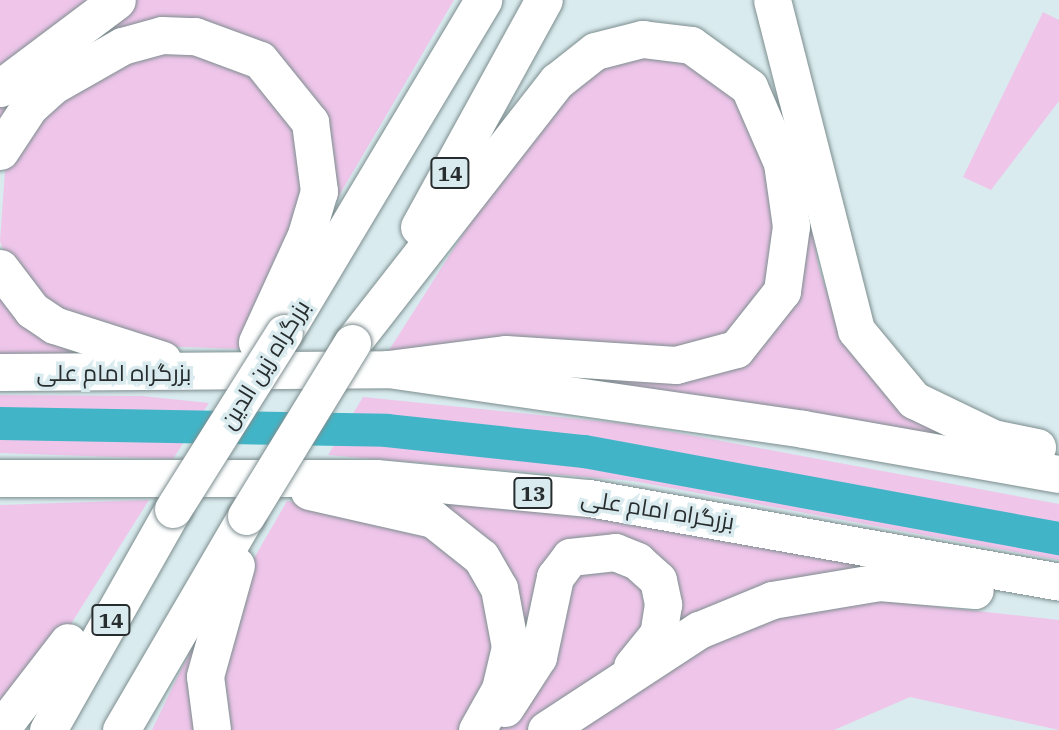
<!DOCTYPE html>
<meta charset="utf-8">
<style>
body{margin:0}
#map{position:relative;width:1059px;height:730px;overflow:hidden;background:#d9ebee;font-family:"IBM Plex Serif",Cairo,serif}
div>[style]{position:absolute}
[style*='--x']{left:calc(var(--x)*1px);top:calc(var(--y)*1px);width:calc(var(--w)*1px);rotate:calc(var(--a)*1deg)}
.green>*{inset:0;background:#efc5ea}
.river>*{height:33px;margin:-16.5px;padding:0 16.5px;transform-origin:16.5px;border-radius:16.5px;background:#41b5c7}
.roads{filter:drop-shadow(0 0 2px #7d8d8f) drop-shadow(0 0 2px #7d8d8f)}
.highway>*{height:37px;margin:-18.5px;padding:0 18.5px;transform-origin:18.5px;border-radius:18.5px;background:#fff}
.bridges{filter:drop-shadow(0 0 2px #7d8d8f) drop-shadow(0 0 2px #7d8d8f)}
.highway-bridge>*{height:37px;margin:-18.5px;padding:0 18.5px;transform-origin:18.5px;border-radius:18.5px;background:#fff}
span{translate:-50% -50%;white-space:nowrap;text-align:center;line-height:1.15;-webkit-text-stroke:7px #d9ebee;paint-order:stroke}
.shield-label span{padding:2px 5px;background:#d9ebee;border:2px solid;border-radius:5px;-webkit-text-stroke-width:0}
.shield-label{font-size:21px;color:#272d2e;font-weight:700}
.street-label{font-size:23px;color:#272d2e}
</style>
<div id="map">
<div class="green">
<i style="clip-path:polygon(0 0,98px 0,0 77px)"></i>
<i style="clip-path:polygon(130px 0,454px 0,320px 228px,310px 102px,174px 25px,0 132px,0 99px)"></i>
<i style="clip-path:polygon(1043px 12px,1059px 20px,1059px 101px,991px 190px,963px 177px)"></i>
<i style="clip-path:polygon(202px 46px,280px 91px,312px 180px,244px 349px,153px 346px,81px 329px,10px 268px,0 241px,6px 157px,17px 137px,110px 62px)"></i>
<i style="clip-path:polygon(660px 48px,729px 78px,782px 210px,761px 312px,696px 352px,386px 355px,503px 171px,594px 61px)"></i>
<i style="clip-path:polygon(806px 193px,819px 269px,840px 329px,984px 443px,549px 376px,734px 362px)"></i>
<i style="clip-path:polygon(0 283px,129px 358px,0 359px)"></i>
<i style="clip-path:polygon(0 395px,142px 396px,209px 403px,173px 459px,0 453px)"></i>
<i style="clip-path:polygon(363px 397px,636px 425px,1059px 504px,1059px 560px,633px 481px,328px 455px)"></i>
<i style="clip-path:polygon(374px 494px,582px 509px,977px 583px,830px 576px,528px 730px,486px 730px,512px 601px)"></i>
<i style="clip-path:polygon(149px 500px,40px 673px,0 720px,0 505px)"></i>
<i style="clip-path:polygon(287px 501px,391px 516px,449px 536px,504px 631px,466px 730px,221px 730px,213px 708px,249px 567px)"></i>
<i style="clip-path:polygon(225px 583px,205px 730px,152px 730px,176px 680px)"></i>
<i style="clip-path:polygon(858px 598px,1059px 620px,1059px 730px,910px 697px,834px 730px,576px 730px,700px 643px,790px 612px)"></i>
</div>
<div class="river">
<i style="--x:0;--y:423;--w:386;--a:1"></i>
<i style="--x:386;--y:430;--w:199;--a:6.1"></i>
<i style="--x:584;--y:451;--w:483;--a:10.4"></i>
</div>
<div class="roads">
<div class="highway">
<i style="--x:772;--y:0;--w:341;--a:75.7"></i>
<i style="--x:856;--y:330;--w:91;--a:50.4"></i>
<i style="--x:914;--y:400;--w:88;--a:25.7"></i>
<i style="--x:993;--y:438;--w:45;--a:11.6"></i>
<i style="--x:0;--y:88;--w:146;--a:-36.9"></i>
<i style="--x:0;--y:151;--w:53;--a:-56.6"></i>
<i style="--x:29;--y:107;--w:31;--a:-42"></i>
<i style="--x:52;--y:86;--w:81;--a:-29.7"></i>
<i style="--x:122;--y:46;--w:41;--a:-15.4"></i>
<i style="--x:162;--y:35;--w:33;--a:2"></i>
<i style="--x:195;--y:36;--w:69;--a:20.3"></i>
<i style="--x:260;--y:60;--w:80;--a:51.1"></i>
<i style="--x:310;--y:122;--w:70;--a:82.6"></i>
<i style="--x:319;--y:191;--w:46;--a:106.5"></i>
<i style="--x:306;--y:235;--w:118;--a:114.6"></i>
<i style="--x:419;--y:227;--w:259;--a:-61.2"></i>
<i style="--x:0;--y:268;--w:53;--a:52.7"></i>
<i style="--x:32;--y:310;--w:27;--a:34"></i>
<i style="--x:54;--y:325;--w:114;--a:17.8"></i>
<i style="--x:284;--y:333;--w:388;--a:-59.1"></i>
<i style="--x:352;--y:343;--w:333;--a:-52"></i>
<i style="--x:557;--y:81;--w:48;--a:-38.3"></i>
<i style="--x:595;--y:51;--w:49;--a:-14.3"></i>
<i style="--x:642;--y:39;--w:49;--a:7"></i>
<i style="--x:691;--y:45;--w:72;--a:35.9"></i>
<i style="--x:749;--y:87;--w:83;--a:66.5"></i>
<i style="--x:782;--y:163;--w:64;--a:81.9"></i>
<i style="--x:791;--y:226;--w:66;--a:97.9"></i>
<i style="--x:782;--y:291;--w:74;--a:128.4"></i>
<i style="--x:736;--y:349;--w:62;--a:165.1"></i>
<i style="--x:676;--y:365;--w:171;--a:-176.3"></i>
<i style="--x:505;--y:354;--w:118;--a:172.7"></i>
<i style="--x:0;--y:372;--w:388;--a:-0.4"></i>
<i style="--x:388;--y:369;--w:419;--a:8.2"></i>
<i style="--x:803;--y:429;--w:260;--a:10"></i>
<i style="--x:0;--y:478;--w:376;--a:0"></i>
<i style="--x:376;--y:478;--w:214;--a:5.4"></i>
<i style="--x:589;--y:498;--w:477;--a:10.1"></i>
<i style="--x:309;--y:491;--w:127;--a:12.7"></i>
<i style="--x:433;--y:519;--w:61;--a:38.4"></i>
<i style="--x:481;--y:557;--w:36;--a:60"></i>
<i style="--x:499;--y:588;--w:60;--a:79.4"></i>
<i style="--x:510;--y:647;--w:43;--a:103.4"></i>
<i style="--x:500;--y:689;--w:47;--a:119.3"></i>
<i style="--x:505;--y:708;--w:61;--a:-57.1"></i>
<i style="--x:538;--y:657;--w:82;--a:-78"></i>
<i style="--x:555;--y:577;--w:25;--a:-53"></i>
<i style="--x:570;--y:557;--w:45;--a:-6.3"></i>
<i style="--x:615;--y:552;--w:24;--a:22"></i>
<i style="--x:637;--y:561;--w:28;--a:42"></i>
<i style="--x:658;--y:580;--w:25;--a:78"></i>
<i style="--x:663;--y:604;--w:30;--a:99"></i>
<i style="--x:658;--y:634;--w:41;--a:129.1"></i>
<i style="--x:0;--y:730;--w:111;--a:-52.3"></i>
<i style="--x:48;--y:730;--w:254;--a:-60.5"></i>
<i style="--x:121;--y:730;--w:248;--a:-59.7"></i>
<i style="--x:212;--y:730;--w:54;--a:-97.4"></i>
<i style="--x:205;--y:676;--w:115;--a:-74.4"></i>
<i style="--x:546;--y:730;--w:183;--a:-33.2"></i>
<i style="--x:699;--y:630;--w:79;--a:-22.3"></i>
<i style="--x:772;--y:600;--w:109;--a:-9.5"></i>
<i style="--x:879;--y:582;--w:96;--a:4.8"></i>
</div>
</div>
<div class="bridges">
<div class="highway-bridge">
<i style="--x:173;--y:509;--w:208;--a:-57.8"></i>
<i style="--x:246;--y:516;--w:203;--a:-58.5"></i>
</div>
</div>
<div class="shield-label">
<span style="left:450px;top:173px">14</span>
<span style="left:533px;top:493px">13</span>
<span style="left:111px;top:620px">14</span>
</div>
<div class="street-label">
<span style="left:264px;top:364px;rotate:-58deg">بزرگراه زین الدین</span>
<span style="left:114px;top:372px">بزرگراه امام علی</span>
<span style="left:658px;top:509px;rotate:9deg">بزرگراه امام علی</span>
</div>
</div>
